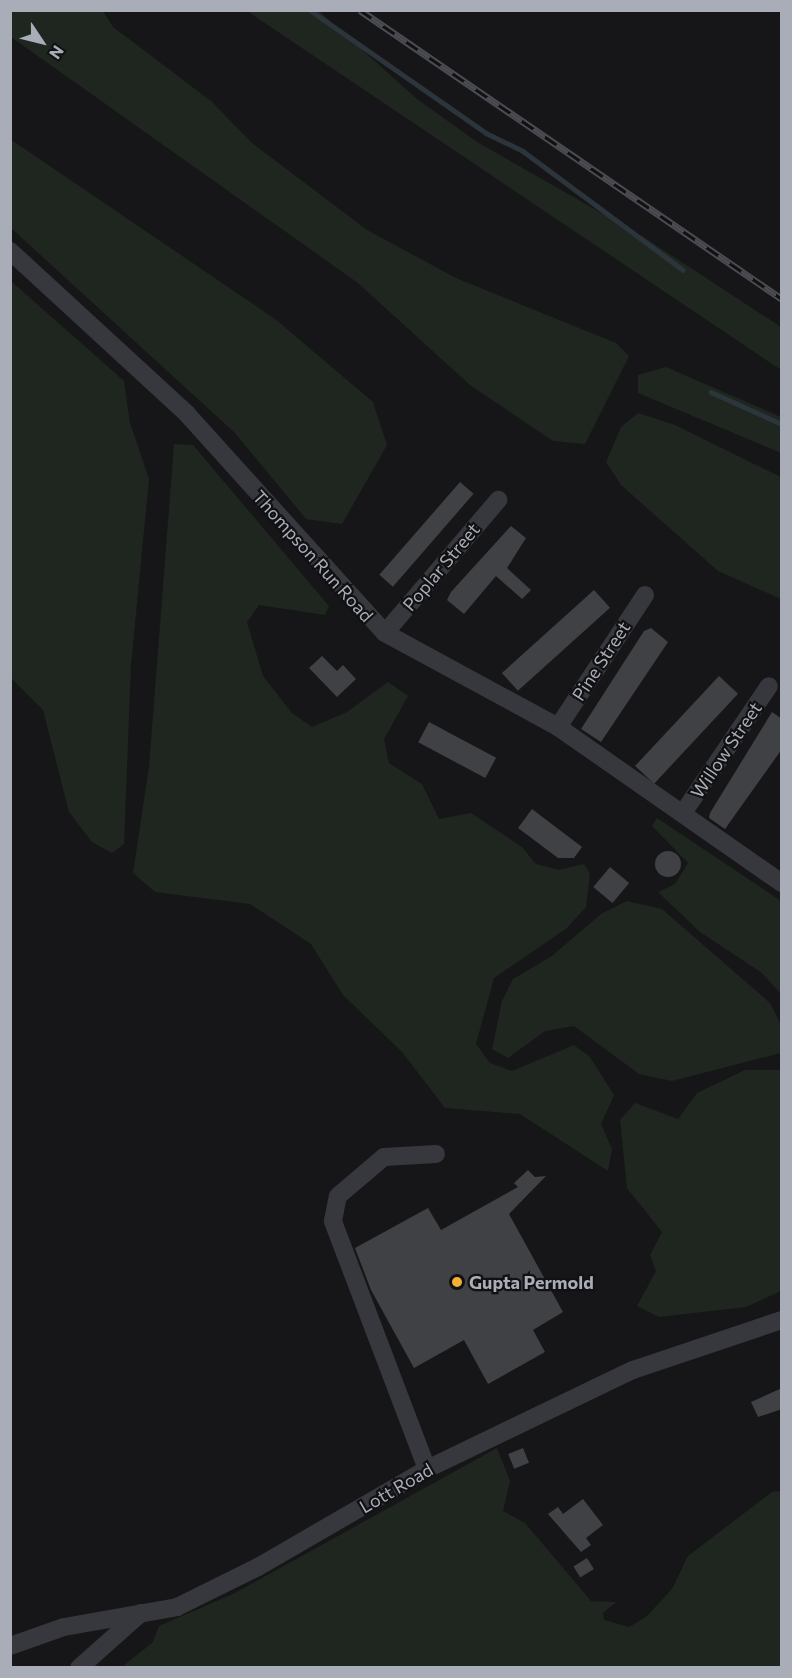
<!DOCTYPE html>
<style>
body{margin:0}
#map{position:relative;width:792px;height:1678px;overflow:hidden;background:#161618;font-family:Commissioner,sans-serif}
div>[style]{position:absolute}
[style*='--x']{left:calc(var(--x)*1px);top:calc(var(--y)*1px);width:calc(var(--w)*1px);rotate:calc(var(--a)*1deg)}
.green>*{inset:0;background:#1e261f}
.stream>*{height:4.5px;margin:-2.25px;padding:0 2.25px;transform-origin:2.25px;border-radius:2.25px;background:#2c353c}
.building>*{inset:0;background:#404145;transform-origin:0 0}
.round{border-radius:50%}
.minor>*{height:18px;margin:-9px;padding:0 9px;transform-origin:9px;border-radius:9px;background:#37383d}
.rail>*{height:7px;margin-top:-3.5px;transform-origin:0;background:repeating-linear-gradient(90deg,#111113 0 14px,#4a4c52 0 28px);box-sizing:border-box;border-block:2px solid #4a4c52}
.dots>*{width:16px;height:16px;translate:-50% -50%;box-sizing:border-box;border:3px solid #111113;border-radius:50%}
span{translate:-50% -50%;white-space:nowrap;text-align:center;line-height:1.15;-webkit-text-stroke:4.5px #111113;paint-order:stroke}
.street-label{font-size:18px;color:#a8adb8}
.poi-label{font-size:18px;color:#a8adb8;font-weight:700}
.left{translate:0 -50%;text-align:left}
.frame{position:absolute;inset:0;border:12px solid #a8adb8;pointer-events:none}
.north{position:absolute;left:12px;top:12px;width:60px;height:60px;-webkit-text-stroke:4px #111113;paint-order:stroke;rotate:125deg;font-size:16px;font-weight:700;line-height:24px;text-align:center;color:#a8adb8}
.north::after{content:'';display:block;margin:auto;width:21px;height:27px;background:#a8adb8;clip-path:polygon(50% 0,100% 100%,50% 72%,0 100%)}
</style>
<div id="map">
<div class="green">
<i style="clip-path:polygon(10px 11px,103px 11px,113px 27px,211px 101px,252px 143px,367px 230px,456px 278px,616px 343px,629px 356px,585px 444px,553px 441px,470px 385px,358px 283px,11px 37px)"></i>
<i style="clip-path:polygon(247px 11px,319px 11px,417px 99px,477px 142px,645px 238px,781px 327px,781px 370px)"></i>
<i style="clip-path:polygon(10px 139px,275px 319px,373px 402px,387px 445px,342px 524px,306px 519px,235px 433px,11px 228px)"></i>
<i style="clip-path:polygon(11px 281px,124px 381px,130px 423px,149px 479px,131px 665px,124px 844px,112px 853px,92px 842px,69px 812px,43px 710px,11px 678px)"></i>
<i style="clip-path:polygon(666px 367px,781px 417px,781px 453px,638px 393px,638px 375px)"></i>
<i style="clip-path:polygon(638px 413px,675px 425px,781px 477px,781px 599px,718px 571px,621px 485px,606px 462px,621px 427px)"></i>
<i style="clip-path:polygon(174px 444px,193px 445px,329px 606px,325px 615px,259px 605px,247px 622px,263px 676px,292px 713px,312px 727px,347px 712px,388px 682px,408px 696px,384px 739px,389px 763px,422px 784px,439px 819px,471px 813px,522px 847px,536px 864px,558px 870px,584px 864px,590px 874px,586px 907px,567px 928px,494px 978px,476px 1044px,490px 1063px,512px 1071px,574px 1045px,590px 1057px,614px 1095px,601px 1124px,612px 1149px,608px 1171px,520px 1114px,445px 1108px,402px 1052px,343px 995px,311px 944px,250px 904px,155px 892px,133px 873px,149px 767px)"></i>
<i style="clip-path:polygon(657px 818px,781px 901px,781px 994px,762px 973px,700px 932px,658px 892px,675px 884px,688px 863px,652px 826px)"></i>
<i style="clip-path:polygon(627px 901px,662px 909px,770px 1003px,781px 1025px,781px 1053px,672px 1081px,639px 1074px,574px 1026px,545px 1031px,508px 1058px,492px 1049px,502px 1001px,513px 979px,552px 956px,601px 914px)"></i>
<i style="clip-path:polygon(745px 1070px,781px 1070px,781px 1291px,746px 1307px,659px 1317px,637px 1306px,656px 1271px,650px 1255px,662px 1232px,627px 1188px,620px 1120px,635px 1103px,678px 1119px,697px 1093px)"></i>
<i style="clip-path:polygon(497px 1448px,510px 1481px,503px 1511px,525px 1523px,591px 1601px,616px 1602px,603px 1613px,604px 1620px,629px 1627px,646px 1617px,672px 1589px,688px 1556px,772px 1492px,781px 1491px,781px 1667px,122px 1667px,153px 1642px,159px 1626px,235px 1593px)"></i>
</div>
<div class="stream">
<i style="--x:310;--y:10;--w:215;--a:34.9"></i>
<i style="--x:486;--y:133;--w:41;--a:25.9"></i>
<i style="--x:523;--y:151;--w:199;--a:36.6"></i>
<i style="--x:711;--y:392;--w:78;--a:24.3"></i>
</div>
<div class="building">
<i style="left:460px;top:482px;width:18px;height:123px;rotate:41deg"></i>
<i style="clip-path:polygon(511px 526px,526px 538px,507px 568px,531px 590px,522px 599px,496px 576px,464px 614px,447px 600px,451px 592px)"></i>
<i style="left:594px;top:590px;width:24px;height:124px;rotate:48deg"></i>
<i style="clip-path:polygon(651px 628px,668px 642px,601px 742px,581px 729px,644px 631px)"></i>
<i style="clip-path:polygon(322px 656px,337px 671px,343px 665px,356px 679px,337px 697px,309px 668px)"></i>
<i style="left:719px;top:676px;width:26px;height:123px;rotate:43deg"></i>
<i style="clip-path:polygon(772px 712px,782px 719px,782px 749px,725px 829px,709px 818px,710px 813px)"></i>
<i style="left:429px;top:722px;width:76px;height:23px;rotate:28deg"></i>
<i style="clip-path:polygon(532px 809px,582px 847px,574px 858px,558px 858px,518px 828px)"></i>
<i class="round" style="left:655px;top:851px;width:26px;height:26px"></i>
<i style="left:610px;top:867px;width:25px;height:26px;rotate:40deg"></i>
<i style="clip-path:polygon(528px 1170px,535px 1177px,546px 1176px,509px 1214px,563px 1312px,533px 1330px,545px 1352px,488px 1384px,464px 1340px,414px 1368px,371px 1290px,355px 1248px,428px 1208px,441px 1230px,518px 1187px,514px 1183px)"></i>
<i style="clip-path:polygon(782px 1388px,782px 1409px,758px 1417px,751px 1402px)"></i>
<i style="left:523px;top:1448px;width:16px;height:16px;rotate:68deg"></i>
<i style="clip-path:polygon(583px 1499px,603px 1525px,586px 1538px,591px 1545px,581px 1552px,548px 1514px,558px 1507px,563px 1514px)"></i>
<i style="left:587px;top:1558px;width:13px;height:16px;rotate:58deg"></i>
</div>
<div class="minor">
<i style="--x:10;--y:251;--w:241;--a:42.6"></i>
<i style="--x:187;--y:414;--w:295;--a:47.9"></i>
<i style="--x:385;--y:633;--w:197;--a:28.5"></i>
<i style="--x:558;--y:727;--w:273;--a:34.9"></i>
<i style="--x:385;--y:633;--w:175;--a:-49.6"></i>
<i style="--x:558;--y:727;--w:158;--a:-56.6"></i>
<i style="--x:683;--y:813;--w:153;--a:-55.9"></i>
<i style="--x:427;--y:1469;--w:265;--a:-110.8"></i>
<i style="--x:333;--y:1221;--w:25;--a:-79"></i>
<i style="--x:338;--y:1196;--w:60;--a:-40.3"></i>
<i style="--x:384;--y:1157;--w:52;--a:-3.3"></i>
<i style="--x:10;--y:1646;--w:57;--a:-19.4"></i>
<i style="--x:64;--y:1627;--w:115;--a:-10"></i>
<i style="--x:177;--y:1607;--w:90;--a:-26.3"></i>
<i style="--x:258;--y:1567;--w:195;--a:-30.1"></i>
<i style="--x:427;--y:1469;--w:229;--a:-25.7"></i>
<i style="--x:633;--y:1370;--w:157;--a:-18.6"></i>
<i style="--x:79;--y:1668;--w:83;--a:-41.6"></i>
</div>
<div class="rail">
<i style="--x:360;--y:10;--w:511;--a:34.4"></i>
</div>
<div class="dots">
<i style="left:457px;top:1282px;background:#f2b134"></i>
</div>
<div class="street-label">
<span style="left:313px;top:556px;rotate:48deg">Thompson Run Road</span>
<span style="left:441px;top:567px;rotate:-50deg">Poplar Street</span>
<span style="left:601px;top:661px;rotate:-57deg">Pine Street</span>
<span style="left:726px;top:750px;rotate:-56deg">Willow Street</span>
<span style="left:396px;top:1488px;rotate:-30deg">Lott Road</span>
</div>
<div class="poi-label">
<span class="left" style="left:469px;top:1282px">Gupta Permold</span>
</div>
<div class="frame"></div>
<div class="north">N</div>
</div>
